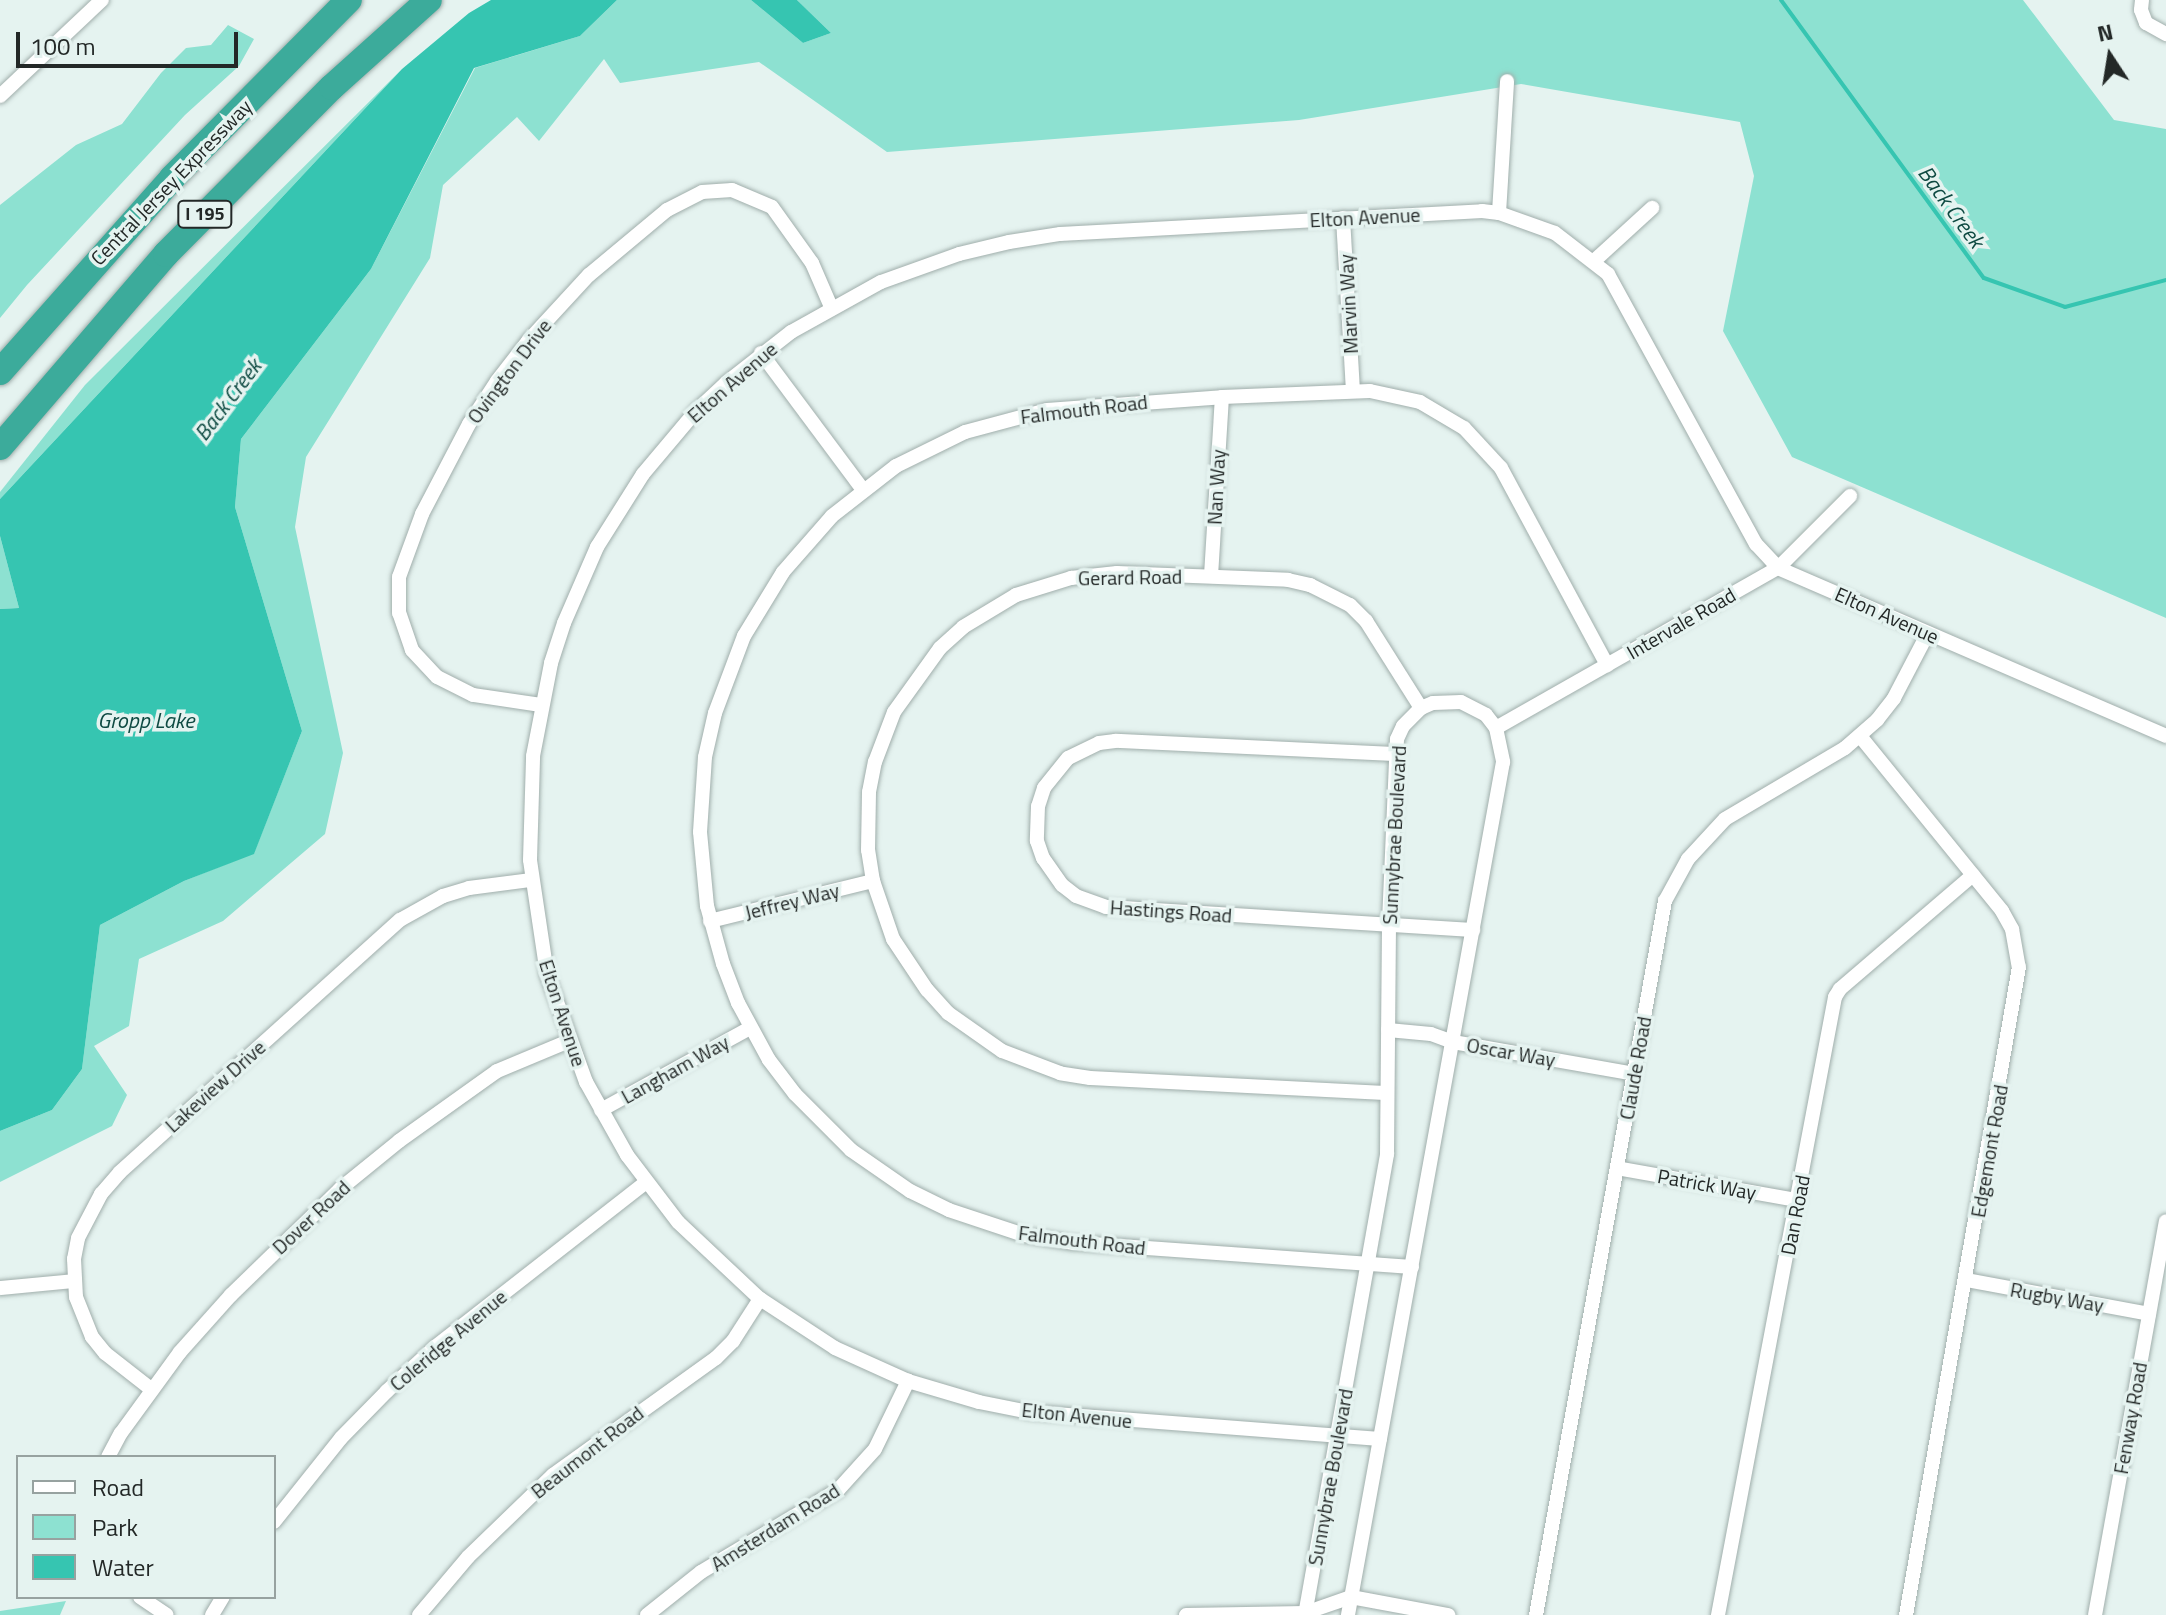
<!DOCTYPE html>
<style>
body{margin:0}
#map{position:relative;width:2166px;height:1615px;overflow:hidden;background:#e5f3f0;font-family:"Titillium Web",sans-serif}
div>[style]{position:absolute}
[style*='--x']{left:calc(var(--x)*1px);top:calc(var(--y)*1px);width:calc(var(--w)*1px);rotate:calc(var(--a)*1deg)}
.green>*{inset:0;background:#8de1d1}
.water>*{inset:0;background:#36c5b1}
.stream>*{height:4px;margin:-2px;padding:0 2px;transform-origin:2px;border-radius:2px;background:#36c5b1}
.roads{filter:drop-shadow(0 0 2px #a0aeab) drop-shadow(0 0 2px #a0aeab)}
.street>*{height:14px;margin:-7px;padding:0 7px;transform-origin:7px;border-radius:7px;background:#fff}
.highway>*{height:26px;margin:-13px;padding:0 13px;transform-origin:13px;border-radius:13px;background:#3cab9b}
span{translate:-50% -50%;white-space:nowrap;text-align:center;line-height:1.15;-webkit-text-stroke:7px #e5f3f0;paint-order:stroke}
.shield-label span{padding:2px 6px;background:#e5f3f0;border:2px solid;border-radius:6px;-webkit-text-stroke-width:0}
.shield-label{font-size:18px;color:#232827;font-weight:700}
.street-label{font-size:20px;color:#232827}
.water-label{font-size:22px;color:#0e4a42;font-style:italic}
.legend{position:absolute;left:16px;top:1455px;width:260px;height:144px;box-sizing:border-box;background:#e5f3f0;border:2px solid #97a2a0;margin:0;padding:10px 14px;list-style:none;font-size:24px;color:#232827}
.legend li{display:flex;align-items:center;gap:16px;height:40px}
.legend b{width:40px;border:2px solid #97a2a0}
.north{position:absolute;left:2070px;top:16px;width:80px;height:80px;-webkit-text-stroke:6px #e5f3f0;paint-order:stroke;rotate:348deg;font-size:22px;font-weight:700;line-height:32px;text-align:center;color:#232827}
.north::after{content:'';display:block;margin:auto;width:28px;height:36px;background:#232827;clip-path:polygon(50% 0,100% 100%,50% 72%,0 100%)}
.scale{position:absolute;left:16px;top:32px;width:222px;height:36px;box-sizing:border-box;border:4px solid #232827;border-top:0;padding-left:10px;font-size:24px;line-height:28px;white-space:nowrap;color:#232827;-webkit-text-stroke:6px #e5f3f0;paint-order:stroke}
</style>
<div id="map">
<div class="green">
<i style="clip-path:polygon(617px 0,751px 0,803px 43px,831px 33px,797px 0,2023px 0,2114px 120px,2166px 129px,2166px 618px,1792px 457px,1723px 331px,1754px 176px,1740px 122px,1521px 84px,1299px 120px,887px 152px,759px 62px,620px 83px,604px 59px,539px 141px,517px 117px,443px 185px,430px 258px,306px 457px,295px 527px,343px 753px,325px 834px,223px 921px,139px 959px,129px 1026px,94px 1046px,127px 1095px,112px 1126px,0 1182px,0 1131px,52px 1110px,82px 1069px,100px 925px,184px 881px,254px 853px,302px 731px,235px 507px,241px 439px,371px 269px,475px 68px,580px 36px)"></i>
<i style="clip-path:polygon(228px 25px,254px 39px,239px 66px,185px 115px,27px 285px,0 318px,0 205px,76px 145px,122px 124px,161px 73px,186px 48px,211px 45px)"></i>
<i style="clip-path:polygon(402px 69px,0 499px,0 492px,85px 385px)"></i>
<i style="clip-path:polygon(0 536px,19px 608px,0 609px)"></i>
<i style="clip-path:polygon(66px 1601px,60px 1615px,0 1615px,0 1611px)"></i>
</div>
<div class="water">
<i style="clip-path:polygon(491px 0,617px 0,580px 36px,474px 68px,371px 269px,241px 439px,235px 507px,302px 731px,254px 854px,184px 881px,100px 925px,82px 1069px,52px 1110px,0 1131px,0 609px,19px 608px,0 536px,0 499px,402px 69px,469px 13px)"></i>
<i style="clip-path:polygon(751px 0,797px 0,831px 33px,803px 43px)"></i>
</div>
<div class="stream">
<i style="--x:1781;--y:0;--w:344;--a:53.9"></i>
<i style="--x:1984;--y:278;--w:86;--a:19.7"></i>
<i style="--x:2065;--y:307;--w:105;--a:-15"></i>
</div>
<div class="roads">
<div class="street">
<i style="--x:2142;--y:0;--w:10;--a:96"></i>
<i style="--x:2141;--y:10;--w:14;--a:69"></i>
<i style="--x:2146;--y:23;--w:23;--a:29"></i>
<i style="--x:0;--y:96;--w:140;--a:-43.3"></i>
<i style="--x:1499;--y:213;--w:132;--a:-86.5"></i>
<i style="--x:1343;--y:218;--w:172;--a:86.7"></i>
<i style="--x:1594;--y:261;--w:79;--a:-42.4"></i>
<i style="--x:761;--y:353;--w:171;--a:53.3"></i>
<i style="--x:1211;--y:576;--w:179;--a:-86.5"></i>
<i style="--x:541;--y:705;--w:69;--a:-171.6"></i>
<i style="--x:473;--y:695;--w:40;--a:-153.4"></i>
<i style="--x:437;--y:677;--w:37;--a:-133"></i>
<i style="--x:412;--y:650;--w:39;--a:-109"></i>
<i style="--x:399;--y:613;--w:36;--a:-90"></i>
<i style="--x:399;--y:577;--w:67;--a:-69.9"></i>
<i style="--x:422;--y:514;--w:102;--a:-62.4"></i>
<i style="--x:469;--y:424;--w:51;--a:-56.9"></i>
<i style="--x:497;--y:381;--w:51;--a:-52.2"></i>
<i style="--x:528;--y:341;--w:90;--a:-47.3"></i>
<i style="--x:589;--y:275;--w:102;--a:-39.8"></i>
<i style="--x:667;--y:210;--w:39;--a:-27"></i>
<i style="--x:702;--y:192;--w:30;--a:-4"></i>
<i style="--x:732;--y:190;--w:43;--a:23"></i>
<i style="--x:772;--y:207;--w:69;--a:54.5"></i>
<i style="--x:812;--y:263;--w:48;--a:66.6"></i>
<i style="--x:1496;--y:728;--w:324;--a:-29.6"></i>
<i style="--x:1778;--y:568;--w:102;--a:-45"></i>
<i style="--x:1860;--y:736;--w:225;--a:50.9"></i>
<i style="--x:2002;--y:911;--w:21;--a:61"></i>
<i style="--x:2012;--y:929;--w:39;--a:80"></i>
<i style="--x:2019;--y:967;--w:658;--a:99.89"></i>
<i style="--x:1394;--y:754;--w:279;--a:-177.3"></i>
<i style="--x:1115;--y:741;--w:16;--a:173"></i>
<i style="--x:1099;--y:743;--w:34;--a:154"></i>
<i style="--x:1068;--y:758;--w:38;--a:129"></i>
<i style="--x:1044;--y:788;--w:19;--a:108"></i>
<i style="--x:1038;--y:806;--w:35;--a:92"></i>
<i style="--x:1037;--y:841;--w:18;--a:71"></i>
<i style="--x:1043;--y:858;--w:33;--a:55"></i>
<i style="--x:1062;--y:885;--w:18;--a:38"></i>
<i style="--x:1076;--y:896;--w:32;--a:20"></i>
<i style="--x:1106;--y:907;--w:368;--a:3.6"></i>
<i style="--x:710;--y:921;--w:168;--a:-13.8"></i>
<i style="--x:1388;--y:1030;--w:43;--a:5.3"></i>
<i style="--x:1431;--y:1034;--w:23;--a:20"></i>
<i style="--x:1453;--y:1042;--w:184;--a:10"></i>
<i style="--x:1385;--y:1093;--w:295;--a:-177.1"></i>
<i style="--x:1090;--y:1078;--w:30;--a:-171"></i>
<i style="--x:1060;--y:1073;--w:62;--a:-159.2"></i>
<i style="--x:1002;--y:1051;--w:66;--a:-144.9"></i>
<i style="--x:948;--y:1013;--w:31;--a:-132"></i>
<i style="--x:927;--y:990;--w:61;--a:-123.7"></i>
<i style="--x:893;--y:939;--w:61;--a:-109"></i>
<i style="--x:873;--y:881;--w:31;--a:-99"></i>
<i style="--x:868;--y:850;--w:58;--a:-89"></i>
<i style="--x:869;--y:792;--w:31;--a:-79"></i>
<i style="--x:875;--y:762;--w:53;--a:-69.2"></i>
<i style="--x:894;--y:712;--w:79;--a:-54.3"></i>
<i style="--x:940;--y:648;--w:31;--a:-42"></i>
<i style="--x:963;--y:627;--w:62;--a:-31.1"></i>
<i style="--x:1016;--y:595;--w:58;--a:-17.2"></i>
<i style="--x:1071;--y:578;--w:46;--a:-6.2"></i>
<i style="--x:1117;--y:573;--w:171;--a:2.3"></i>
<i style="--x:1288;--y:580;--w:23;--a:13"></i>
<i style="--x:1310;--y:585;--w:45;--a:26.6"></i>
<i style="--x:1350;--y:605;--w:23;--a:45"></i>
<i style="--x:1366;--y:621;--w:103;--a:57.7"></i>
<i style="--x:601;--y:1110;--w:170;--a:-28.8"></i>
<i style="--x:1617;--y:1168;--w:183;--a:10.1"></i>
<i style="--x:1412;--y:1267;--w:339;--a:-175.9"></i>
<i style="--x:1074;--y:1243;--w:51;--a:-170.9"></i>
<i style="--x:1024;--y:1235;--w:79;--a:-161.6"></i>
<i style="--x:949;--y:1210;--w:43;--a:-154"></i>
<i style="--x:910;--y:1191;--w:72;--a:-145.2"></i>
<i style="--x:851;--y:1150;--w:79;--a:-135"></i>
<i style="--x:795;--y:1094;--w:43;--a:-127.4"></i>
<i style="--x:769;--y:1060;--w:65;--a:-118.5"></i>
<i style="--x:738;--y:1003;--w:42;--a:-111"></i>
<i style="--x:723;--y:964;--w:60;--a:-105.4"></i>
<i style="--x:707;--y:906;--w:74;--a:-95.4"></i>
<i style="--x:700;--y:832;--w:75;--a:-86.2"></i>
<i style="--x:705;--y:757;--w:45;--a:-77.2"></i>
<i style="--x:715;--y:713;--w:82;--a:-69.4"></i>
<i style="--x:744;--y:636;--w:75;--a:-58.6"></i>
<i style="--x:783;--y:572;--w:74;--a:-48.8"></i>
<i style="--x:832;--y:516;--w:81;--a:-38"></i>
<i style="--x:896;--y:466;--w:77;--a:-26.2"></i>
<i style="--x:965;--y:432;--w:85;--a:-15"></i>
<i style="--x:1047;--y:410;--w:175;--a:-4.2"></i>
<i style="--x:1222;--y:397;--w:148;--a:-2.3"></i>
<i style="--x:1370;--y:391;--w:51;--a:12.4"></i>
<i style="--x:1420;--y:402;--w:51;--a:30.6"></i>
<i style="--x:1464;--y:428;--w:54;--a:47.2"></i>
<i style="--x:1501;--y:468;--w:224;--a:61.7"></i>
<i style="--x:1966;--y:1280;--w:186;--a:10.5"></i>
<i style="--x:0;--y:1288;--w:74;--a:-5.4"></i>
<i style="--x:151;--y:1389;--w:58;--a:-142"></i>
<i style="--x:105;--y:1353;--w:21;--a:-129"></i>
<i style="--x:92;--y:1337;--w:43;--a:-111.8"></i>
<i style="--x:76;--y:1297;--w:38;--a:-93"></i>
<i style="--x:74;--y:1259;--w:21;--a:-79"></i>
<i style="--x:78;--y:1238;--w:50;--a:-62.4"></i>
<i style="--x:101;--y:1194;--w:29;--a:-49"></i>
<i style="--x:120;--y:1172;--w:377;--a:-42"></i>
<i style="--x:400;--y:920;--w:49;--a:-29.2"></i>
<i style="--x:443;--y:896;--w:27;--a:-17"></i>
<i style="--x:469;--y:888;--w:63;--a:-7.4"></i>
<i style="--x:1380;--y:1439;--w:352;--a:-175.6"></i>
<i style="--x:1029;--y:1412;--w:51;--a:-168.7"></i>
<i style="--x:979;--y:1402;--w:74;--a:-163.5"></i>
<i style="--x:908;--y:1381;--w:80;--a:-155.7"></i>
<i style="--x:835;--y:1348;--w:90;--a:-146.8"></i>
<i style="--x:760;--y:1299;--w:112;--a:-136.8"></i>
<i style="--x:678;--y:1222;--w:84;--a:-127.3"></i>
<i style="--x:627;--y:1155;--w:84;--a:-119.3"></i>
<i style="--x:586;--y:1082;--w:115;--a:-109.9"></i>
<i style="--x:547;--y:974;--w:115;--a:-98.5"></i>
<i style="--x:530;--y:860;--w:104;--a:-88.3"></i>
<i style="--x:533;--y:756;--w:95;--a:-79"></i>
<i style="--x:551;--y:663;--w:42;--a:-72"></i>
<i style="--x:564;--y:623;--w:83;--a:-66.5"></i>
<i style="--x:597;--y:547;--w:86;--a:-57.8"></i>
<i style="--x:643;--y:474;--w:82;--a:-49.9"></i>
<i style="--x:696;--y:411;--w:41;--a:-43"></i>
<i style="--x:726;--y:383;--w:83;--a:-38.1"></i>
<i style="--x:791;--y:332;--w:103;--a:-29.1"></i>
<i style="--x:881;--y:282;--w:83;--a:-19.7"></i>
<i style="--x:959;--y:254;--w:51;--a:-13.5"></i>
<i style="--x:1009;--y:242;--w:52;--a:-8.9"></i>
<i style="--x:1060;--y:234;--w:423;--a:-3.1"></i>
<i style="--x:1482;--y:211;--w:17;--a:7"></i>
<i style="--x:1499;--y:213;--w:59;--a:19.7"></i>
<i style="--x:1555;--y:233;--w:67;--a:37.7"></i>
<i style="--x:1608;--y:274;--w:308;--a:61.3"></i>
<i style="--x:1756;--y:544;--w:33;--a:47"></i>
<i style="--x:1778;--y:568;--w:423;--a:23.4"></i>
<i style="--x:108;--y:1457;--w:27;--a:-62"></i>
<i style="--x:121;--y:1433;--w:100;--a:-53.9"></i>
<i style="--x:180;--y:1352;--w:76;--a:-48.2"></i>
<i style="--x:231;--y:1295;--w:152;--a:-44.2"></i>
<i style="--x:340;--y:1189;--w:76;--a:-39.1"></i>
<i style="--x:399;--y:1141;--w:120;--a:-35.5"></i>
<i style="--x:497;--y:1071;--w:78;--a:-22.6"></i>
<i style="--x:274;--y:1522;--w:107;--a:-51.4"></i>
<i style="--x:341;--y:1438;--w:66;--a:-45.6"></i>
<i style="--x:387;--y:1391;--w:65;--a:-42.5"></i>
<i style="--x:435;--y:1347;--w:268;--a:-38"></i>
<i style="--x:140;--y:1597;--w:32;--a:34"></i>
<i style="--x:212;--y:1615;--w:21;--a:-59"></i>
<i style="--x:419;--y:1615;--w:76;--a:-49.8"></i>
<i style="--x:468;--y:1557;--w:118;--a:-44"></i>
<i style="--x:553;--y:1475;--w:201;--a:-35.7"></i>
<i style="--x:716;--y:1358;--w:24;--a:-45"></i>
<i style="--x:733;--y:1341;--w:50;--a:-57.3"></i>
<i style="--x:647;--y:1615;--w:69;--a:-38.5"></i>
<i style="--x:701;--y:1572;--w:160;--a:-30.9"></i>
<i style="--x:838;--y:1490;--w:55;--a:-47.9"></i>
<i style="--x:875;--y:1449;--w:76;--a:-64.1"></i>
<i style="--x:1186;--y:1615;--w:119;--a:-1"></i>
<i style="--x:1305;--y:1613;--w:49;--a:-19.2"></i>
<i style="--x:1351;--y:1597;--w:99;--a:10.5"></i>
<i style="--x:1305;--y:1615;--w:468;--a:-79.9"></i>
<i style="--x:1387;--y:1154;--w:232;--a:-89.5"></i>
<i style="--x:1389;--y:922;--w:183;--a:-87.5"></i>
<i style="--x:1397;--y:739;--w:14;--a:-65"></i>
<i style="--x:1403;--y:726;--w:25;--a:-45"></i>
<i style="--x:1421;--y:708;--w:13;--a:-23"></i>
<i style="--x:1433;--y:703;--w:28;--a:-2"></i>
<i style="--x:1461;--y:702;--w:28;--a:27"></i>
<i style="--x:1486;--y:715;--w:16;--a:52"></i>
<i style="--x:1496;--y:728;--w:35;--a:78"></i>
<i style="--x:1503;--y:762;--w:867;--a:100.3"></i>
<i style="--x:1536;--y:1615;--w:726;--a:-79.76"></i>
<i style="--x:1665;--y:901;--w:48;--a:-61.3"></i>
<i style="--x:1688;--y:859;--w:54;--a:-47.2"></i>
<i style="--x:1725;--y:819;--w:139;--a:-30.6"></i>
<i style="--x:1845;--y:748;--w:43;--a:-41.2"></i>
<i style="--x:1877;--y:720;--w:28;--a:-52"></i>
<i style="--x:1894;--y:698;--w:73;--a:-62.4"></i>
<i style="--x:1718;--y:1615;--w:629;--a:-79.28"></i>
<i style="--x:1835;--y:997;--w:9;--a:-58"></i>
<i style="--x:1840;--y:989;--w:175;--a:-40.6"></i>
<i style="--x:2095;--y:1615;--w:400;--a:-79.8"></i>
</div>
<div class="highway">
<i style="--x:0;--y:372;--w:259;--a:-48.4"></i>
<i style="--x:172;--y:178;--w:251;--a:-45.2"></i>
<i style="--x:0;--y:447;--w:255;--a:-49.3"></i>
<i style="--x:166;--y:254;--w:235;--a:-45.2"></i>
<i style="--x:332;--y:87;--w:130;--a:-41.9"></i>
</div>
</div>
<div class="shield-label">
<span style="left:205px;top:214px">I 195</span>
</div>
<div class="street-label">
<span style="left:171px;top:182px;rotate:-46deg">Central Jersey Expressway</span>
<span style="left:1365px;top:217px;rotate:-3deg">Elton Avenue</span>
<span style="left:1348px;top:304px;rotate:-93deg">Marvin Way</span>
<span style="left:509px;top:371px;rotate:-53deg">Ovington Drive</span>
<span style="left:732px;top:382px;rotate:-41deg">Elton Avenue</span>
<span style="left:1084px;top:409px;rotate:-7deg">Falmouth Road</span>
<span style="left:1216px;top:487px;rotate:-87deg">Nan Way</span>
<span style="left:1130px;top:577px;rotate:-1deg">Gerard Road</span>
<span style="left:1887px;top:615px;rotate:24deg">Elton Avenue</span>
<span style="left:1681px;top:623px;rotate:-30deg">Intervale Road</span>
<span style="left:1394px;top:835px;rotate:-87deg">Sunnybrae Boulevard</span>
<span style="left:792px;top:901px;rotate:-14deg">Jeffrey Way</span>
<span style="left:1171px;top:911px;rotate:4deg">Hastings Road</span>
<span style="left:563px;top:1013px;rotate:72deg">Elton Avenue</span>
<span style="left:1511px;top:1052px;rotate:10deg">Oscar Way</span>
<span style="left:1635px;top:1068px;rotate:-80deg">Claude Road</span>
<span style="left:675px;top:1069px;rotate:-29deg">Langham Way</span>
<span style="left:215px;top:1086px;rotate:-42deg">Lakeview Drive</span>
<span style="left:1989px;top:1151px;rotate:-80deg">Edgemont Road</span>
<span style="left:1707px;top:1184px;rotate:10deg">Patrick Way</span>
<span style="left:1795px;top:1215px;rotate:-79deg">Dan Road</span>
<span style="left:311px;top:1217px;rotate:-43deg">Dover Road</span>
<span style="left:1082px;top:1240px;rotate:7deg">Falmouth Road</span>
<span style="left:2057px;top:1297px;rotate:10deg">Rugby Way</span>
<span style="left:448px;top:1340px;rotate:-40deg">Coleridge Avenue</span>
<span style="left:1077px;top:1415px;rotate:6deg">Elton Avenue</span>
<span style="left:2130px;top:1418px;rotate:-80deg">Fenway Road</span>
<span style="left:587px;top:1452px;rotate:-38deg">Beaumont Road</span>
<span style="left:1330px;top:1477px;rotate:-80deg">Sunnybrae Boulevard</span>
<span style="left:775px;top:1527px;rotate:-32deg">Amsterdam Road</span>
</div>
<div class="water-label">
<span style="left:1951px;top:207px;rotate:54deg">Back Creek</span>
<span style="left:228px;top:400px;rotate:-53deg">Back Creek</span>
<span style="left:146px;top:721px">Gropp Lake</span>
</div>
<ul class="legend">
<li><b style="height:10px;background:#fff"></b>Road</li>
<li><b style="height:22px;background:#8de1d1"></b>Park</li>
<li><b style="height:22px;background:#36c5b1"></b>Water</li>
</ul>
<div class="north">N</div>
<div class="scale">100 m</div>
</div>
